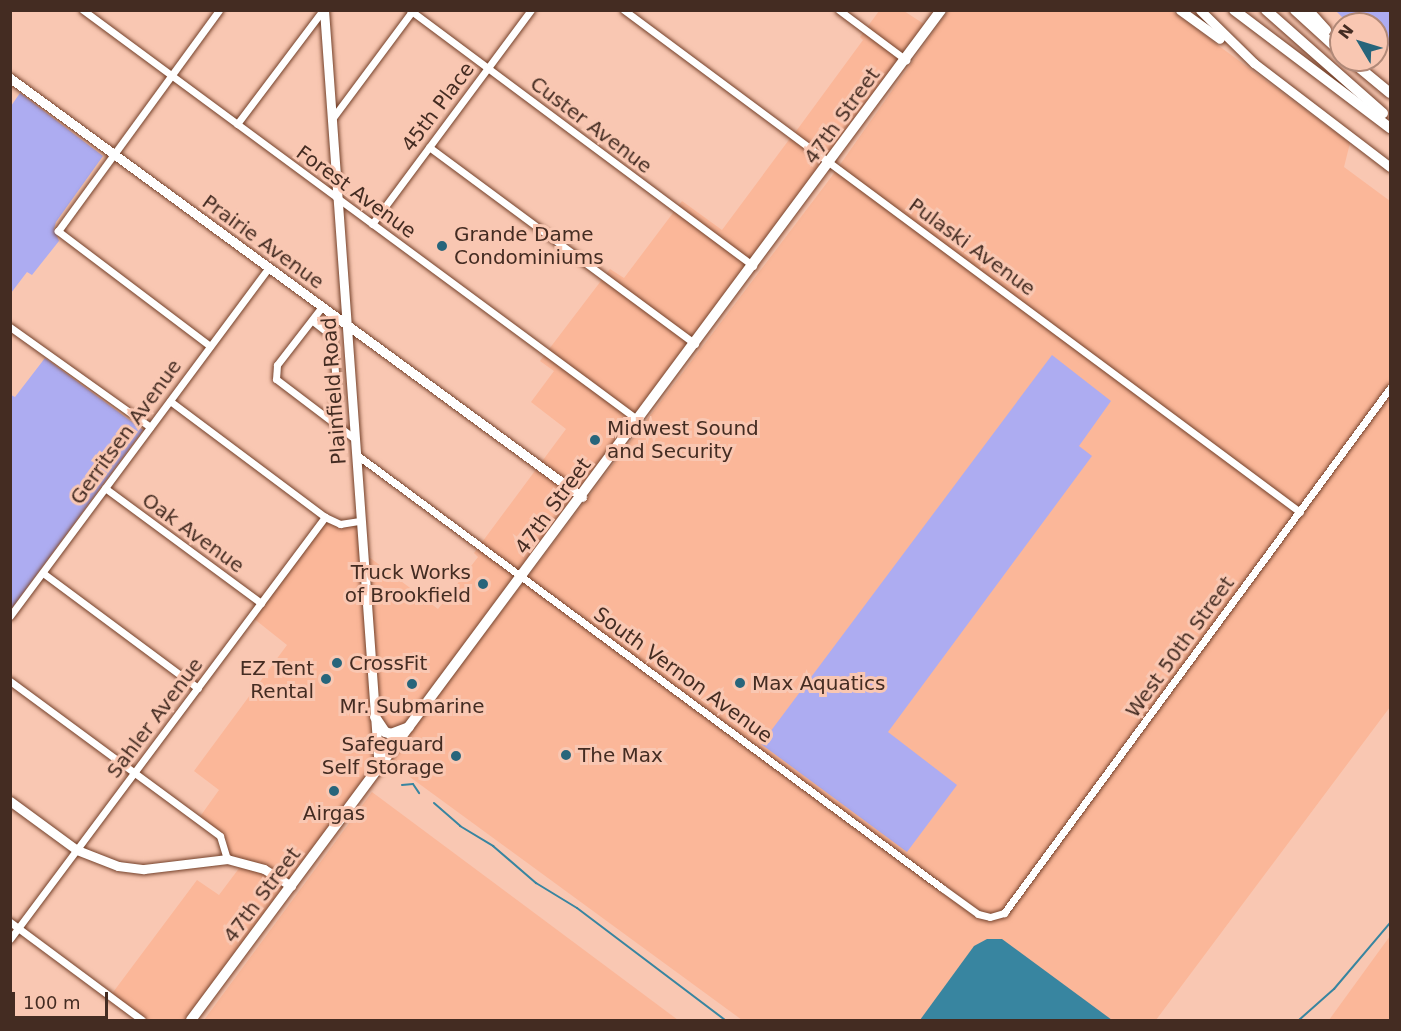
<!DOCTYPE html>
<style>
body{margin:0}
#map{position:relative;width:1401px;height:1031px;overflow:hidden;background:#f9c7b2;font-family:"DejaVu Sans",sans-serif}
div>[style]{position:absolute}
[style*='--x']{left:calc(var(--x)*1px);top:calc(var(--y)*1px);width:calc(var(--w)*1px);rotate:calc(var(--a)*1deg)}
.built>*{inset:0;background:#fbb799}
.green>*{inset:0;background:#adacf1}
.water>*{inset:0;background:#3885a0}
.stream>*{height:2px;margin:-1px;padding:0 1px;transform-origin:1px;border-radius:1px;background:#3885a0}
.roads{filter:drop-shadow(0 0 2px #74412a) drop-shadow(0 0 2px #74412a)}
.minor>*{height:7px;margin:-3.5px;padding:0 3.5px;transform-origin:3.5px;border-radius:3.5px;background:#fff}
.tertiary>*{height:9px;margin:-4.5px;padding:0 4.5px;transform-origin:4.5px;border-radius:4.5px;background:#fff}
.secondary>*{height:10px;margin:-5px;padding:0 5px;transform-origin:5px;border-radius:5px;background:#fff}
.primary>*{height:10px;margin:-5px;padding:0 5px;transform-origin:5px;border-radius:5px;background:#fff}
.dots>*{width:16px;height:16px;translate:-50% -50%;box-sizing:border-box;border:3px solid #f9c7b2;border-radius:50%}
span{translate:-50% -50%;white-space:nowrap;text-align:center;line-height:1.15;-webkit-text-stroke:6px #f9c7b2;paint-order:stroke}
.street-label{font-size:20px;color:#442c22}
.poi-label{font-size:20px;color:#442c22}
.left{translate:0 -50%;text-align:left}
.right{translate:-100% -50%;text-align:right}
.frame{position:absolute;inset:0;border:12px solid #442c22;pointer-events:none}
.north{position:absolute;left:1329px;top:12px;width:60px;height:60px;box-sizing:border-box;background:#f9c7b2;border:2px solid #b18978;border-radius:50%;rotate:308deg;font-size:16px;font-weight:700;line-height:24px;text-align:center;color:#442c22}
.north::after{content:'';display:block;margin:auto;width:21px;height:27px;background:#27657b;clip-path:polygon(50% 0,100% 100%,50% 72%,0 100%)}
.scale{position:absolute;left:12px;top:992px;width:96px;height:27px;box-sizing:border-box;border:3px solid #442c22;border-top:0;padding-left:8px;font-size:18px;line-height:21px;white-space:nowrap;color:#442c22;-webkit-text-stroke:4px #f9c7b2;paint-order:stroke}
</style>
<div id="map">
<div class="built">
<i style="clip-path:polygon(879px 11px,904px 11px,927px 26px,829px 160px,794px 134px,863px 40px,860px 37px)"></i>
<i style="clip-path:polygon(948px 11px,1172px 11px,1350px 143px,1344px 167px,1390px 201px,1390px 707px,1156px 1020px,742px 1020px,388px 761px,832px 176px)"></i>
<i style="clip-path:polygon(791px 137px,827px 163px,410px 722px,395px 730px,382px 724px,377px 716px,365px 554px,438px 609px,478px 557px,474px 553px,566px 429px,531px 402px,554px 371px,540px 361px,610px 269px,624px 278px,682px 201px,722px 230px)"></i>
<i style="clip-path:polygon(326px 520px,358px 524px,376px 769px,290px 883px,228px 857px,227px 840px,199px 818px,219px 790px,194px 771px,287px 645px,253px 618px)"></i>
<i style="clip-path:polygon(372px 792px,678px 1020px,204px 1020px)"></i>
<i style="clip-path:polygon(243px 863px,287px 886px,188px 1020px,145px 1020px,111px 995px,197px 880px,219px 895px)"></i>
<i style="clip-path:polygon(1390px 936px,1390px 1020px,1329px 1020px)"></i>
</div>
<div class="green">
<i style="clip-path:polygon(1336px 11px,1390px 11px,1390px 44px,1381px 57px,1377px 53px,1377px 24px,1349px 24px)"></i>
<i style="clip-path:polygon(20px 93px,103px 156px,56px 222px,54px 229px,59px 241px,32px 275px,27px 272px,11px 293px,11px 106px)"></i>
<i style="clip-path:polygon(1052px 355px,1111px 401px,1079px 446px,1092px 456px,888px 732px,957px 785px,907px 852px,761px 744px)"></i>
<i style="clip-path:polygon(45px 358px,143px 430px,11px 609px,11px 395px,15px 397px)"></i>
</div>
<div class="water">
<i style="clip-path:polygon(987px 939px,1002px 939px,1112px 1020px,920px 1020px,974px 946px)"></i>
</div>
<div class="stream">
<i style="--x:402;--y:785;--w:11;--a:-5"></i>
<i style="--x:413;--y:784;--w:11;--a:56"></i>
<i style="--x:434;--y:803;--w:35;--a:41"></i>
<i style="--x:460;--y:826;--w:39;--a:31"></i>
<i style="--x:493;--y:846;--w:57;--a:40.7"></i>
<i style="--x:536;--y:883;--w:48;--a:31.4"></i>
<i style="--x:577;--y:908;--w:186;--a:37.1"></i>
<i style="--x:1299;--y:1020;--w:47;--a:-41.5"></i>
<i style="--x:1334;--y:989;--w:87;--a:-49.7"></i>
</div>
<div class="roads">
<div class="minor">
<i style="--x:83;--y:10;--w:690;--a:36.45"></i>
<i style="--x:410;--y:10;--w:428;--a:36.7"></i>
<i style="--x:624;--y:10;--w:842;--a:36.6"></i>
<i style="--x:839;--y:10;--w:84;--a:36.7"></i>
<i style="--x:332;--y:119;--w:136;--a:-53.4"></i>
<i style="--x:237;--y:124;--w:143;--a:-53"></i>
<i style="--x:429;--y:147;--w:331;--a:36.5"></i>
<i style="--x:372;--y:224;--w:267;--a:-53.4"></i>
<i style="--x:321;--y:308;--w:72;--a:127.7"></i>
<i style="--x:277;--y:365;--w:14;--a:94"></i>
<i style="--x:276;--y:379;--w:99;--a:37.2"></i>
<i style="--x:314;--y:322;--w:23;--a:38"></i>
<i style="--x:332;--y:336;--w:59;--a:85.2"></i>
<i style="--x:337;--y:395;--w:25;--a:108"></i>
<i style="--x:10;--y:327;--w:172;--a:35.5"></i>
<i style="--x:210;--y:346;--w:191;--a:-142.9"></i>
<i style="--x:58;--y:231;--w:273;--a:-53.9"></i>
<i style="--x:170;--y:401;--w:194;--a:36.8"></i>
<i style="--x:325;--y:517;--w:17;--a:25"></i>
<i style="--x:340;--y:524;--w:20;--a:-9"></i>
<i style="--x:357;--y:455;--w:728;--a:36.51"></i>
<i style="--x:942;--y:888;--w:44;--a:35.8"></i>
<i style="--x:978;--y:914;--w:12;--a:14"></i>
<i style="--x:990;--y:917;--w:15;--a:-16"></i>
<i style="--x:1004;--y:913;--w:652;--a:-53.68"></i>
<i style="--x:105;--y:488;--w:194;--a:36.4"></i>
<i style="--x:43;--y:573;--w:193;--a:36.6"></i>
<i style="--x:10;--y:616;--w:432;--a:-53.4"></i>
<i style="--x:10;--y:681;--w:261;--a:36.4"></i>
<i style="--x:220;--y:836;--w:24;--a:73"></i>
<i style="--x:10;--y:922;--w:164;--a:36.6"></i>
<i style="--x:10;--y:939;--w:527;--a:-53.26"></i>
</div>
<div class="tertiary">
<i style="--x:324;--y:10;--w:761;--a:85.86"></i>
<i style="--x:1180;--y:10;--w:49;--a:35.9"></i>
<i style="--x:1200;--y:10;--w:76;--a:44.5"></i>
<i style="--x:1254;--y:63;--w:171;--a:37.4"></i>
<i style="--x:10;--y:78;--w:709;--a:36.22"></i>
<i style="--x:10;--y:801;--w:83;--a:36.2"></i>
<i style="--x:77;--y:850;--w:44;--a:21.3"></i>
<i style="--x:118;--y:866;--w:26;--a:7"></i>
<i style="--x:144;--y:869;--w:84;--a:-6.9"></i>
<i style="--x:227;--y:859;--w:38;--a:15"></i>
<i style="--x:264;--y:869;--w:32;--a:32"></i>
</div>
<div class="secondary">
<i style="--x:375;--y:717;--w:18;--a:56"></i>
<i style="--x:385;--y:732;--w:6;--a:18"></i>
<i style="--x:391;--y:734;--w:19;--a:-21"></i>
<i style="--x:191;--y:1020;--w:1258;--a:-53.4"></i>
</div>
<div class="primary">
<i style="--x:1234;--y:10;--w:196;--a:37.1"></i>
<i style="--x:1266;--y:10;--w:156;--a:41.4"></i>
<i style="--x:1295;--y:10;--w:62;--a:42.4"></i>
<i style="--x:1308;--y:10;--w:27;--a:48"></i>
<i style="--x:1350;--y:60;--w:52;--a:39.5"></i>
</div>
</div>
<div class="dots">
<i style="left:442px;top:246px;background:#27657b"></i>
<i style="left:595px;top:440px;background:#27657b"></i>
<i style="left:483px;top:584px;background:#27657b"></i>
<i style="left:337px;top:663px;background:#27657b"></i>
<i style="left:326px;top:679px;background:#27657b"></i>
<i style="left:740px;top:683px;background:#27657b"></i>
<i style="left:412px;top:684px;background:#27657b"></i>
<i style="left:566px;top:755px;background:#27657b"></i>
<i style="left:456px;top:756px;background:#27657b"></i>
<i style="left:334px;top:791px;background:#27657b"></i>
</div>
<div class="street-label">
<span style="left:438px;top:107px;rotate:-53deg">45th Place</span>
<span style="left:842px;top:116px;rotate:-54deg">47th Street</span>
<span style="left:591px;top:125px;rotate:37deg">Custer Avenue</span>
<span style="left:356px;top:192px;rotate:36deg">Forest Avenue</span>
<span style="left:263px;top:242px;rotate:36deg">Prairie Avenue</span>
<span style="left:972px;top:247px;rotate:36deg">Pulaski Avenue</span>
<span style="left:334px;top:391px;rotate:-94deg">Plainfield Road</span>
<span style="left:126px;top:432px;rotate:-54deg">Gerritsen Avenue</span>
<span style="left:553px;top:506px;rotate:-54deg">47th Street</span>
<span style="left:193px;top:533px;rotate:36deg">Oak Avenue</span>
<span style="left:1180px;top:647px;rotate:-54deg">West 50th Street</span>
<span style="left:683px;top:675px;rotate:36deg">South Vernon Avenue</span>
<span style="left:155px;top:718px;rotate:-53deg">Sahler Avenue</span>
<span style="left:262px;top:895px;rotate:-53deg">47th Street</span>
</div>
<div class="poi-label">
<span class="left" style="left:454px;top:246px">Grande Dame<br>Condominiums</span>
<span class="left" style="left:607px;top:440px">Midwest Sound<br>and Security</span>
<span class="right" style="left:471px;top:584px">Truck Works<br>of Brookfield</span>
<span class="left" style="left:349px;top:663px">CrossFit</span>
<span class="right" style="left:314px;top:680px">EZ Tent<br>Rental</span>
<span class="left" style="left:752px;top:683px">Max Aquatics</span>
<span style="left:412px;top:706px">Mr. Submarine</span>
<span class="right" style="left:444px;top:756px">Safeguard<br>Self Storage</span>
<span class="left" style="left:578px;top:755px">The Max</span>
<span style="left:334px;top:813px">Airgas</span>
</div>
<div class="frame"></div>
<div class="north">N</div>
<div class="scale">100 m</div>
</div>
